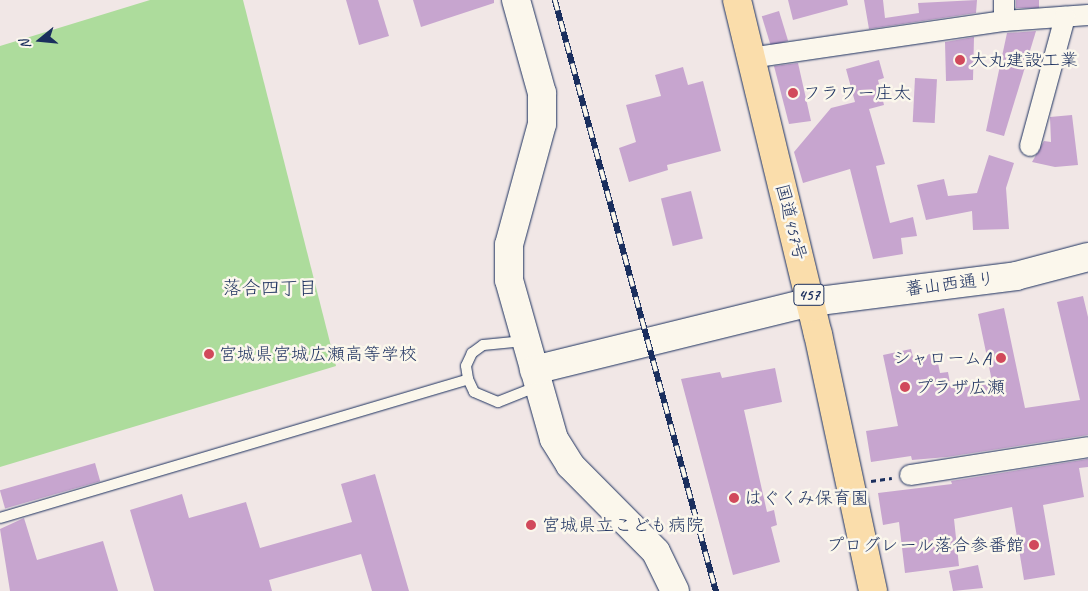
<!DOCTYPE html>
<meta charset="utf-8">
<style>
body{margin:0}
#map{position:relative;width:1088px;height:591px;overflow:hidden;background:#f1e7e6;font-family:Caveat,"Klee One",sans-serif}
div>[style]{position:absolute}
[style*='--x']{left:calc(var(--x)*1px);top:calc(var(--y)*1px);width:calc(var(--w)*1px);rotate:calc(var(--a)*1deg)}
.green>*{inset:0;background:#addc9c}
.building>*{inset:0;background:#c7a5cf;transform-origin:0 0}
.path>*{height:3px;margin-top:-1.5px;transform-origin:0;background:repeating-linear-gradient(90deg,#1b2f5e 0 5px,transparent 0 9px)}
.roads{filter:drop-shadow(0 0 1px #1b2f5e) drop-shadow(0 0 1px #1b2f5e)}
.lane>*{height:10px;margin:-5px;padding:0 5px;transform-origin:5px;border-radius:5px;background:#fbf7ec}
.street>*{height:20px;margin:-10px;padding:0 10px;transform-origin:10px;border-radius:10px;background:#fbf7ec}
.secondary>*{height:28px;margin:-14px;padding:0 14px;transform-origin:14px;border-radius:14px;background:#fbf7ec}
.highway>*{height:28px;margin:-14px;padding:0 14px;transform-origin:14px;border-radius:14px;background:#faddab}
.rail>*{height:5.5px;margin-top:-2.75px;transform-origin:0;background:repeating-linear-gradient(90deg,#fbf7ec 0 11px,#1b2f5e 0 22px);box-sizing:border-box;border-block:1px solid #1b2f5e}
.dots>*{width:14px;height:14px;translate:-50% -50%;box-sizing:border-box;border:2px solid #fbf7ec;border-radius:50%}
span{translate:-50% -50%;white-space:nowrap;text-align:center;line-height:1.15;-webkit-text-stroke:5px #fbf7ec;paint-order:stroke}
.shield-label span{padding:1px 4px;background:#fbf7ec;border:1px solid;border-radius:4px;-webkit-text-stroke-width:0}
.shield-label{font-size:16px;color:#1b2f5e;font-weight:700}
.poi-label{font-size:18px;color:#1b2f5e}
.left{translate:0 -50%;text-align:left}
.right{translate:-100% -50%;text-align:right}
.street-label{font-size:18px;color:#1b2f5e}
.neighbourhood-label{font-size:19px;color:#1b2f5e}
.north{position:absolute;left:15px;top:15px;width:50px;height:50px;-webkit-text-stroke:4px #fbf7ec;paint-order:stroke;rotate:253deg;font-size:14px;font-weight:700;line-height:20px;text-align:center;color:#1b2f5e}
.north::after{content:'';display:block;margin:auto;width:18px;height:22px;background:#1b2f5e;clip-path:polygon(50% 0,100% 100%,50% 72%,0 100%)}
</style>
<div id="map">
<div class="green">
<i style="clip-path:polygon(150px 0,243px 0,336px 366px,0 467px,0 46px)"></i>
</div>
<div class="building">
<i style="clip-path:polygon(346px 0,378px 0,389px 36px,359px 45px)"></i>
<i style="clip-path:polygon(413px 0,494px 0,494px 3px,421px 27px)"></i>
<i style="clip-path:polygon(788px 0,847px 0,848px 5px,793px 20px)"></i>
<i style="clip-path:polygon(864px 0,883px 0,885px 18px,919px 13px,918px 3px,977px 0,976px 13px,869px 29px)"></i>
<i style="left:1016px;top:0;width:23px;height:8px"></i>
<i style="left:779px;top:11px;width:31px;height:18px;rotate:73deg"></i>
<i style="clip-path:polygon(1036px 31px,1004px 136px,986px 131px,1007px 33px)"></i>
<i style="clip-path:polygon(974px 37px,973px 80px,946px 81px,945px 42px)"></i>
<i style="clip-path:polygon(879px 60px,884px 78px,878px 80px,884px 105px,869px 109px,885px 164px,876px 166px,890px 223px,913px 217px,917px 236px,901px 238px,903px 254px,873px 259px,850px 169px,803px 183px,794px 152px,831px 108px,855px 102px,846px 69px)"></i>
<i style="clip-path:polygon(798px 63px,811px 121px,789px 124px,774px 66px)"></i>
<i style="clip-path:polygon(683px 67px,688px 85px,703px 81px,721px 151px,667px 165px,668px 170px,629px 182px,619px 148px,636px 142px,626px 105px,661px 96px,655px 75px)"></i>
<i style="left:915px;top:78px;width:22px;height:44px;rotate:3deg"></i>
<i style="clip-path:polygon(1072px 115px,1078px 165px,1055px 167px,1032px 162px,1044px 141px,1051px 142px,1050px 117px)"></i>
<i style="clip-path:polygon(989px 155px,1014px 163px,1006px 188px,1009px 229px,973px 230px,972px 211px,926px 220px,917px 185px,944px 179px,948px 196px,977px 193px)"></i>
<i style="left:691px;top:191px;width:49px;height:31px;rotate:76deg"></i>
<i style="clip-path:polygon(1083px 296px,1088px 317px,1088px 435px,947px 457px,912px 460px,911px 456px,871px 462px,866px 431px,898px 426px,883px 355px,911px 349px,913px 357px,936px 353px,940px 373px,948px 372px,951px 388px,992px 381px,978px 314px,1004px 308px,1025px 408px,1080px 400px,1057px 302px)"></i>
<i style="clip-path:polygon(775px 368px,782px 402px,744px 410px,767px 512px,774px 510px,777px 525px,771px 527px,780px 562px,733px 575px,681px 379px,720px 372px,722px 378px)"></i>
<i style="clip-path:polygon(1088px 459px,1088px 467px,1079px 468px,1084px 497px,1043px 505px,1055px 575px,1024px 580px,1012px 507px,954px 519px,959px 566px,905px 573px,899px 522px,883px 525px,878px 493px,952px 484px,951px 481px)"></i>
<i style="left:95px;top:463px;width:19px;height:99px;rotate:74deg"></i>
<i style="clip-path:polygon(375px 474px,409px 591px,372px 591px,361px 554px,269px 580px,272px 591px,154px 591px,130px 510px,182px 494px,189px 518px,246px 502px,260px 548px,352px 522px,341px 484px)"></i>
<i style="clip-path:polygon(24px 518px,37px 560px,103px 541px,118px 591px,10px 591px,0 529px)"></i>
<i style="clip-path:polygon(978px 565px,983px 588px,953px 591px,949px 571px)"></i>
</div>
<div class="path">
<i style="--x:871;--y:481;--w:21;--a:-8"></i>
</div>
<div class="roads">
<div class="lane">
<i style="--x:524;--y:341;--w:41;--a:174.4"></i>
<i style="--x:483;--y:345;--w:14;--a:144"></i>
<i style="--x:472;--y:353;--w:14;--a:115"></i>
<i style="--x:466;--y:366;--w:13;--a:81"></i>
<i style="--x:468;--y:379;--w:14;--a:65"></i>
<i style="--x:474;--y:392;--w:26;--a:23"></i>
<i style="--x:498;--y:402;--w:43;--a:-21.8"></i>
<i style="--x:0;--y:518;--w:488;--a:-16.5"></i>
</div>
<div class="street">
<i style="--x:1004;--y:21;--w:21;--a:-90"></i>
<i style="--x:750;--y:58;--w:257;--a:-8.3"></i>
<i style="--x:1004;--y:21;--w:84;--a:-4.1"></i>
<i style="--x:1030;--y:146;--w:134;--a:-74.8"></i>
<i style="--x:910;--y:475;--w:180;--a:-8.9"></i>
</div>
<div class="secondary">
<i style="--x:516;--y:0;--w:97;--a:74.4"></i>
<i style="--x:542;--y:93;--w:31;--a:90"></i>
<i style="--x:542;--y:124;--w:125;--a:105.3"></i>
<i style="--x:509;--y:245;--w:35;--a:90"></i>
<i style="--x:509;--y:280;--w:165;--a:74.2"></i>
<i style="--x:554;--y:439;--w:31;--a:58"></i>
<i style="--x:570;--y:465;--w:122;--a:45.3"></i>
<i style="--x:656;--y:552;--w:43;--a:64"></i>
<i style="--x:534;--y:370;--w:285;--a:-13.8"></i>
<i style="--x:811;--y:302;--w:207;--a:-7.2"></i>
<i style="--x:1016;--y:276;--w:74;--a:-14.8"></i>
</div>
<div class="highway">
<i style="--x:737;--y:0;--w:344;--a:76.4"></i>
<i style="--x:818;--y:334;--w:263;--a:77.9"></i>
</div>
</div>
<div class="rail">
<i style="--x:555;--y:0;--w:613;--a:74.76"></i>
</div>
<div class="dots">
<i style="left:960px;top:60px;background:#d1495b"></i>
<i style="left:793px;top:93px;background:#d1495b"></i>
<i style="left:209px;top:354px;background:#d1495b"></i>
<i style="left:1001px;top:358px;background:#d1495b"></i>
<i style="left:905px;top:387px;background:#d1495b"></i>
<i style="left:734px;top:498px;background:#d1495b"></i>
<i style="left:531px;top:525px;background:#d1495b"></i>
<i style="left:1034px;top:545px;background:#d1495b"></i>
</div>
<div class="shield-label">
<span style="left:809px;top:295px">457</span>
</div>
<div class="poi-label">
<span class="left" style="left:970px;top:60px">大丸建設工業</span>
<span class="left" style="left:803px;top:93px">フラワー庄太</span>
<span class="left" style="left:219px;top:354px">宮城県宮城広瀬高等学校</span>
<span class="right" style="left:991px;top:358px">シャロームA</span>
<span class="left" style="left:915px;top:387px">プラザ広瀬</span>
<span class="left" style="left:744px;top:498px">はぐくみ保育園</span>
<span class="left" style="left:542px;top:525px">宮城県立こども病院</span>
<span class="right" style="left:1024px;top:545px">プログレール落合参番館</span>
</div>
<div class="street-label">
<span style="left:791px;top:222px;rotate:76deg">国道457号</span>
<span style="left:950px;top:284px;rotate:-7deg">蕃山西通り</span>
</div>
<div class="neighbourhood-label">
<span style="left:270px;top:289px">落合四丁目</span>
</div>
<div class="north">N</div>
</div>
